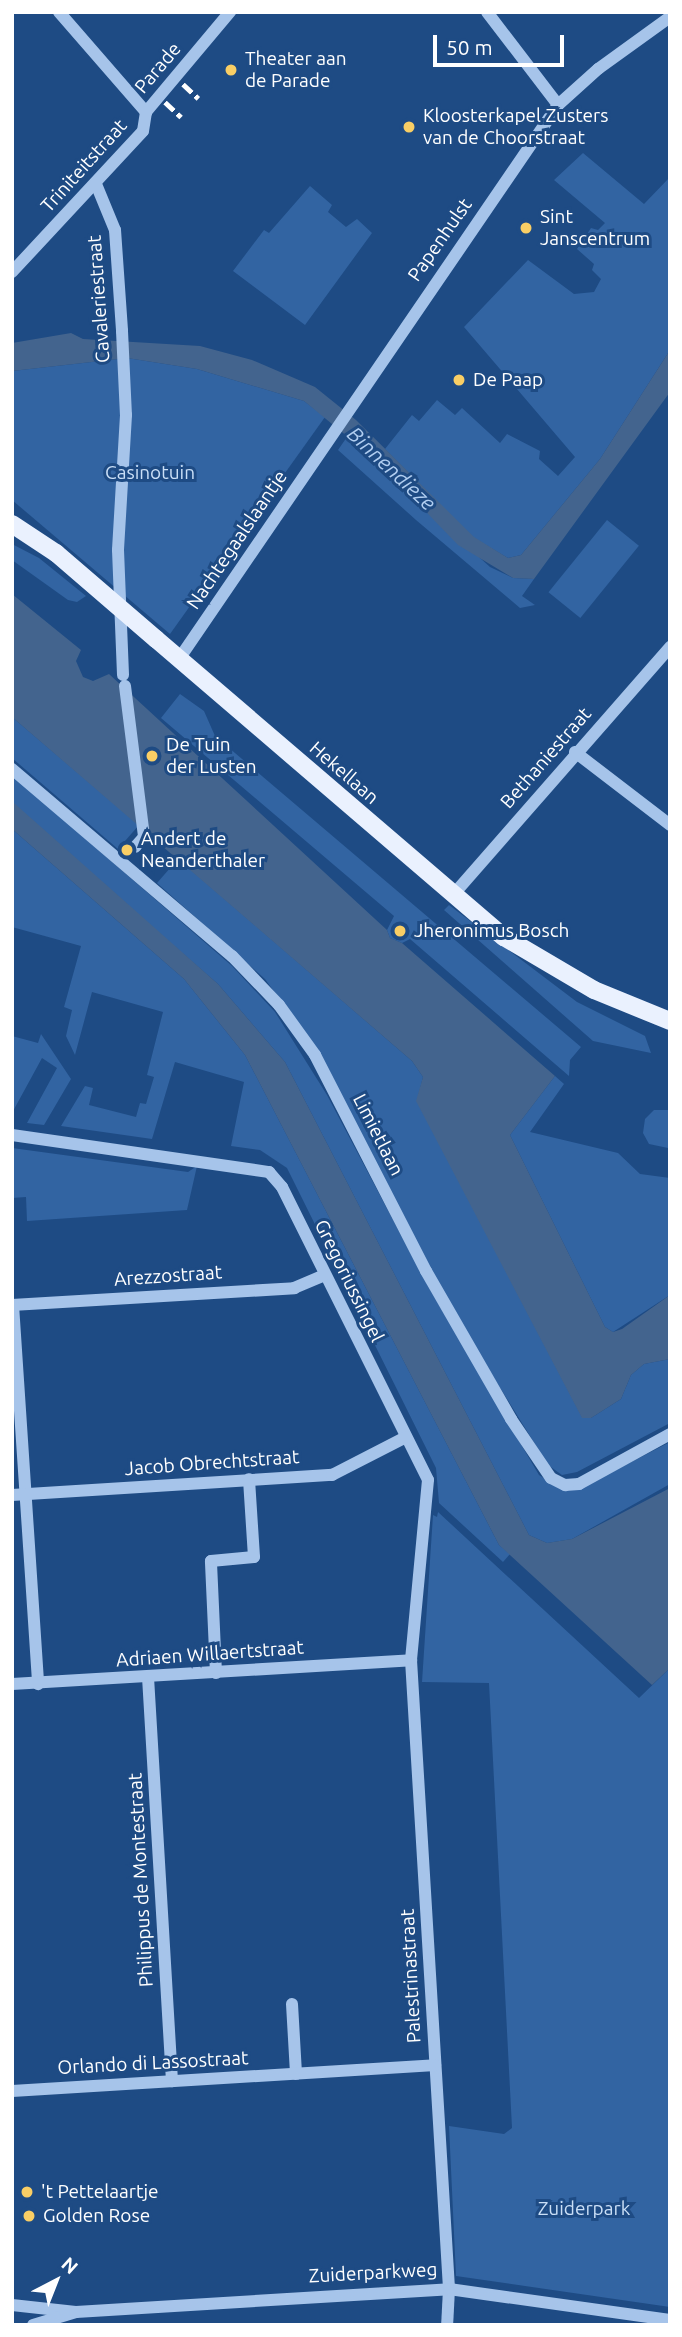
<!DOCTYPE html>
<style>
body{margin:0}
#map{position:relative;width:682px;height:2337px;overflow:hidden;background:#1e4b84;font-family:Ubuntu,sans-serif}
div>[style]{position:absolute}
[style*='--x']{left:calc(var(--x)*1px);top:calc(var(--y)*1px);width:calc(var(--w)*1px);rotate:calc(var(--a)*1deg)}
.green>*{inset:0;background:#3264a2;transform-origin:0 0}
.water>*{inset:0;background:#43648e}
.minor>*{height:12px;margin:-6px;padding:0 6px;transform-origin:6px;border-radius:6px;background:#a6c4ea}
.major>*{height:18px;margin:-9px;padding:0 9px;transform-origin:9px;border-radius:9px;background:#eaf1fe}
.rail>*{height:5px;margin-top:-2.5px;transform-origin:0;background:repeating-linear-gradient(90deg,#fff 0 12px,transparent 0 17px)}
.major-bridge>*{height:18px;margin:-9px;padding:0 9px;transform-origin:9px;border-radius:9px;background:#eaf1fe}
.dots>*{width:19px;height:19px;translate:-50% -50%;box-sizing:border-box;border:4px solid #1e4b84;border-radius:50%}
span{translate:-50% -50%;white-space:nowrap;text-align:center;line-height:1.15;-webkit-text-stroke:6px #1e4b84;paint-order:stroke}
.poi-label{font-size:19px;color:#fff}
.left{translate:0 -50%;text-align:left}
.street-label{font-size:19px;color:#fff}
.park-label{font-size:19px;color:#cadff7}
.water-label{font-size:21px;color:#b1cef1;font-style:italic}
.frame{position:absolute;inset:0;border:14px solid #fff;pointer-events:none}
.north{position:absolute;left:21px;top:2246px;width:70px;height:70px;-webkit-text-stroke:5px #1e4b84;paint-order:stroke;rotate:42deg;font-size:19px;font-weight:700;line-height:28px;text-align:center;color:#fff}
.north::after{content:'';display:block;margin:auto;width:24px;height:32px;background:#fff;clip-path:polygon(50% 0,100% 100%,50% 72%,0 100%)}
.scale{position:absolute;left:433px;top:35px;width:131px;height:32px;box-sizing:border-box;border:4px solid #fff;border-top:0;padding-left:9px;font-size:21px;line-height:24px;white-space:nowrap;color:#fff;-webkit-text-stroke:5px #1e4b84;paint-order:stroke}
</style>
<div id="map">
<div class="green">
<i style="clip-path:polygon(583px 153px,644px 204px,670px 177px,670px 350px,600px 459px,521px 555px,508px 558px,474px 538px,385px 449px,412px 415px,419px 421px,437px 400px,455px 415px,462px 408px,500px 443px,507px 434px,540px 451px,539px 459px,558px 476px,575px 457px,464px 327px,528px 260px,574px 294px,594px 292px,601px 279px,592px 270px,594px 264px,577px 249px,591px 228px,598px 230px,605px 223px,554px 180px)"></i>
<i style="clip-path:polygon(310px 186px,332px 205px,328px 212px,346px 227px,357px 219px,372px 233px,305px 325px,233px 271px,264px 230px,269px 233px)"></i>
<i style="clip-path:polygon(127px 358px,197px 369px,304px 401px,325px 417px,170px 634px,12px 500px,12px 371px)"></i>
<i style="clip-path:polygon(347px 437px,490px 567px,513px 578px,534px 579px,522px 596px,535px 605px,520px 608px,416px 520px,338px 450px)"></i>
<i style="left:607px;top:520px;width:41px;height:93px;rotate:39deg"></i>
<i style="clip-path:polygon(12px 544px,39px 558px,86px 596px,77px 602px,68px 600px,12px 560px)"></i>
<i style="clip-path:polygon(180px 694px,204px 711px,215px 736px,581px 1047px,570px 1060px,569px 1076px,410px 939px,402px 943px,390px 938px,387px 930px,394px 916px,161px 718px)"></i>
<i style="clip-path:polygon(12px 717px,139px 825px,118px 849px,12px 758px)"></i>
<i style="clip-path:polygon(12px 775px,232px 966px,275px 1012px,327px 1095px,429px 1288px,539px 1475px,556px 1486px,583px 1487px,670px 1442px,670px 1484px,572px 1539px,547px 1543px,529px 1535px,285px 1062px,218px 984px,14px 807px)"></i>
<i style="clip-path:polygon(12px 829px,184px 979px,245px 1055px,499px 1545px,510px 1554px,503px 1562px,439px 1503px,436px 1468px,287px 1168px,260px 1150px,231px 1146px,244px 1082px,175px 1062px,152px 1139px,61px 1126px,85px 1086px,93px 1088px,89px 1105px,136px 1117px,140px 1103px,146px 1104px,154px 1077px,147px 1075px,163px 1012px,92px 992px,75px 1055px,66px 1036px,72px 1010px,64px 1007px,81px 946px,12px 927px)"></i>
<i style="clip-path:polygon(178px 859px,412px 1061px,423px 1077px,417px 1101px,582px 1417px,591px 1418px,621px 1399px,631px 1375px,644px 1364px,670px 1359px,670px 1423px,577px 1472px,562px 1475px,548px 1465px,435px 1283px,286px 1008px,265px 979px,157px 883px)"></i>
<i style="clip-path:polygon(449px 905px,577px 1002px,645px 1036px,651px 1053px,593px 1041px,444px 910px)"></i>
<i style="clip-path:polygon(41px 1034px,71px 1079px,44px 1125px,27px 1123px,57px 1068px,42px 1058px,12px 1113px,12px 1036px,38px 1043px)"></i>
<i style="clip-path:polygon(555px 1076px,564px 1084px,530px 1132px,618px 1153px,640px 1174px,670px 1178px,670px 1295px,613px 1332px,605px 1327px,510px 1135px)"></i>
<i style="clip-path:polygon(654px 1110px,670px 1110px,668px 1148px,649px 1144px,643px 1133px,645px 1119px)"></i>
<i style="clip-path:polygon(12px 1148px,188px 1172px,197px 1166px,187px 1210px,27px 1221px,26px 1197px,12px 1198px)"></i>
<i style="clip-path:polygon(438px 1512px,639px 1698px,670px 1668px,670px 2307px,456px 2276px,449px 2126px,504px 2134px,512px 2128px,489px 1683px,422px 1682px,433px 1515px,437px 1517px)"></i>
</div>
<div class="water">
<i style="clip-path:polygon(71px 333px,83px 339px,200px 346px,252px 360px,315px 387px,356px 420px,474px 537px,508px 558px,521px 555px,600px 459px,670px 350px,670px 392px,534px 579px,513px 578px,458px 545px,376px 460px,304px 401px,197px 369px,127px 358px,12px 371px,12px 343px)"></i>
<i style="clip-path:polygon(12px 594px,81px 650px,76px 661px,83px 677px,93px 681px,109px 674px,387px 930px,390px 938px,402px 943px,555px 1076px,510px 1135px,605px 1327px,613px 1332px,622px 1329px,670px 1295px,670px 1359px,644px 1364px,631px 1375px,621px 1399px,591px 1418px,582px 1418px,416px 1101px,423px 1077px,412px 1061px,12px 717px)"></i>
<i style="clip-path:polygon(14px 803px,218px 984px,285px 1062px,529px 1535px,547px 1543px,572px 1539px,670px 1488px,670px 1668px,652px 1685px,499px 1545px,245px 1055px,184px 979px,12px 829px)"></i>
</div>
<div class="minor">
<i style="--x:59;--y:12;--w:133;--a:49"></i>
<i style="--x:487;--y:12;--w:117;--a:52.6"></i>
<i style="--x:146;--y:112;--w:131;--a:-50"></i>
<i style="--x:96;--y:184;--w:50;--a:67.6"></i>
<i style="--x:115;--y:230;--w:101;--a:86"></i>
<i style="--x:122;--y:331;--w:84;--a:87.3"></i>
<i style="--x:126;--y:415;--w:135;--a:93.4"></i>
<i style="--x:118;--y:550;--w:125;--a:87.7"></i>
<i style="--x:12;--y:272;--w:192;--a:-47.1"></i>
<i style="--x:143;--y:131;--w:19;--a:-81"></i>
<i style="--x:179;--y:659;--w:671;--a:-55.62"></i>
<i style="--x:558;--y:105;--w:54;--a:-42"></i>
<i style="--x:598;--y:69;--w:89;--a:-35.8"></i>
<i style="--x:125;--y:686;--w:152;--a:82.8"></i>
<i style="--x:144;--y:837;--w:13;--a:132"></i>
<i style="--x:575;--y:752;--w:120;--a:37.5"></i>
<i style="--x:12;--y:769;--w:289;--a:40.4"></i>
<i style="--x:232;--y:956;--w:68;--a:46.2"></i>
<i style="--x:279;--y:1005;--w:62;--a:54.2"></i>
<i style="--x:315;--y:1055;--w:243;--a:62.8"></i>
<i style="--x:426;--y:1271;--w:171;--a:60.1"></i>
<i style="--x:511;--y:1419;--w:71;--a:55.9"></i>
<i style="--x:551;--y:1478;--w:16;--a:27"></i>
<i style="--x:565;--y:1485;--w:14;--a:-4"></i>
<i style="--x:579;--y:1484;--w:104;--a:-28.8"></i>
<i style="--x:453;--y:895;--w:330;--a:-48.8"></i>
<i style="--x:12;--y:1135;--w:260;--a:8.2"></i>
<i style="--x:269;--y:1172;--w:20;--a:49"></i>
<i style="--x:282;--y:1187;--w:327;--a:63.5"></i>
<i style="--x:428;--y:1480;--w:181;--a:95.4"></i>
<i style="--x:411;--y:1660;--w:630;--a:86.54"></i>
<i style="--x:449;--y:2289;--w:36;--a:93"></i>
<i style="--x:12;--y:1305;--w:283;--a:-3.4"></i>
<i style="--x:294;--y:1288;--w:33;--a:-23"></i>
<i style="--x:13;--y:1305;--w:380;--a:86.2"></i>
<i style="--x:12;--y:1495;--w:321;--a:-3.6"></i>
<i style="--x:332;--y:1475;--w:83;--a:-27.2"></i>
<i style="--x:216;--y:1673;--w:112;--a:-92.6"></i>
<i style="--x:211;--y:1561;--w:43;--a:-5.3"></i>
<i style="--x:254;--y:1557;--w:78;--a:-93.7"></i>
<i style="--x:148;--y:1677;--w:405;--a:86.6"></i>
<i style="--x:12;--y:1684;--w:400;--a:-3.4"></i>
<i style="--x:292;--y:2004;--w:70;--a:86.7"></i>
<i style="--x:12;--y:2091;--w:424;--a:-3.5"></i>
<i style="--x:12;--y:2305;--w:64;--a:6.2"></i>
<i style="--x:76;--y:2312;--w:374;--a:-3.5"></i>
<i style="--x:449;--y:2289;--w:223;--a:8"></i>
<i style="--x:33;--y:2325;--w:45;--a:-16.8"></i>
</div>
<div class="major">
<i style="--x:12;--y:524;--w:53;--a:33.4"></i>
<i style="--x:156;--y:639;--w:458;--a:40.6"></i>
<i style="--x:504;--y:937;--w:104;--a:30.5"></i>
<i style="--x:594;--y:990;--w:82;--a:22.2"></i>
</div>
<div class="rail">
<i style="--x:183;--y:84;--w:21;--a:43"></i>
<i style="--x:165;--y:102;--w:22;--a:43"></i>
</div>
<div class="major-bridge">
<i style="--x:56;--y:553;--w:132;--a:40.7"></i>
</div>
<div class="dots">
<i style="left:231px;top:70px;background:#f9ce65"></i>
<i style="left:409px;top:127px;background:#f9ce65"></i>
<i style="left:526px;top:228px;background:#f9ce65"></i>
<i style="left:459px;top:380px;background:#f9ce65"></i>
<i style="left:152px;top:756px;background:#f9ce65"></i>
<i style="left:127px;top:850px;background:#f9ce65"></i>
<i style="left:400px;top:931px;background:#f9ce65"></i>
<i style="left:27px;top:2192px;background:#f9ce65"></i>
<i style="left:29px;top:2216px;background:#f9ce65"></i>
</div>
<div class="poi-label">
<span class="left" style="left:245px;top:70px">Theater aan<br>de Parade</span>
<span class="left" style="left:423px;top:127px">Kloosterkapel Zusters<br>van de Choorstraat</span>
<span class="left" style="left:540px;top:228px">Sint<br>Janscentrum</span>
<span class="left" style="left:473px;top:380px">De Paap</span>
<span class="left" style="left:166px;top:756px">De Tuin<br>der Lusten</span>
<span class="left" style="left:141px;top:850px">Andert de<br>Neanderthaler</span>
<span class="left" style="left:414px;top:931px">Jheronimus Bosch</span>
<span class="left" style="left:41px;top:2192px">'t Pettelaartje</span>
<span class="left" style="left:43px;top:2216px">Golden Rose</span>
</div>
<div class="street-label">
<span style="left:158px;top:68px;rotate:-50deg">Parade</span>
<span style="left:84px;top:166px;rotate:-48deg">Triniteitstraat</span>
<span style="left:440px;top:240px;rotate:-55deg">Papenhulst</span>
<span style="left:99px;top:299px;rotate:-94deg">Cavaleriestraat</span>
<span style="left:237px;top:540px;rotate:-56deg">Nachtegaalslaantje</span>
<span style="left:546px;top:758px;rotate:-49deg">Bethaniestraat</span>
<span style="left:344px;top:773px;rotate:41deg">Hekellaan</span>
<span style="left:378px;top:1135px;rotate:63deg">Limietlaan</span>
<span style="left:168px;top:1276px;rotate:-4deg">Arezzostraat</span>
<span style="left:349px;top:1281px;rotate:64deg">Gregoriussingel</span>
<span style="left:212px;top:1463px;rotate:-4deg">Jacob Obrechtstraat</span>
<span style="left:210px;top:1654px;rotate:-4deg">Adriaen Willaertstraat</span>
<span style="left:141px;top:1880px;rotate:-93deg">Philippus de Montestraat</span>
<span style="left:411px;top:1976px;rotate:-93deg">Palestrinastraat</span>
<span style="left:153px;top:2063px;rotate:-3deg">Orlando di Lassostraat</span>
<span style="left:373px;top:2273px;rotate:-3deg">Zuiderparkweg</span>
</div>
<div class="park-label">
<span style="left:150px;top:473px">Casinotuin</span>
<span style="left:584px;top:2209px">Zuiderpark</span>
</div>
<div class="water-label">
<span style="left:392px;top:468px;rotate:43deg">Binnendieze</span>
</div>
<div class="frame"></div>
<div class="north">N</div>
<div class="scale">50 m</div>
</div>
